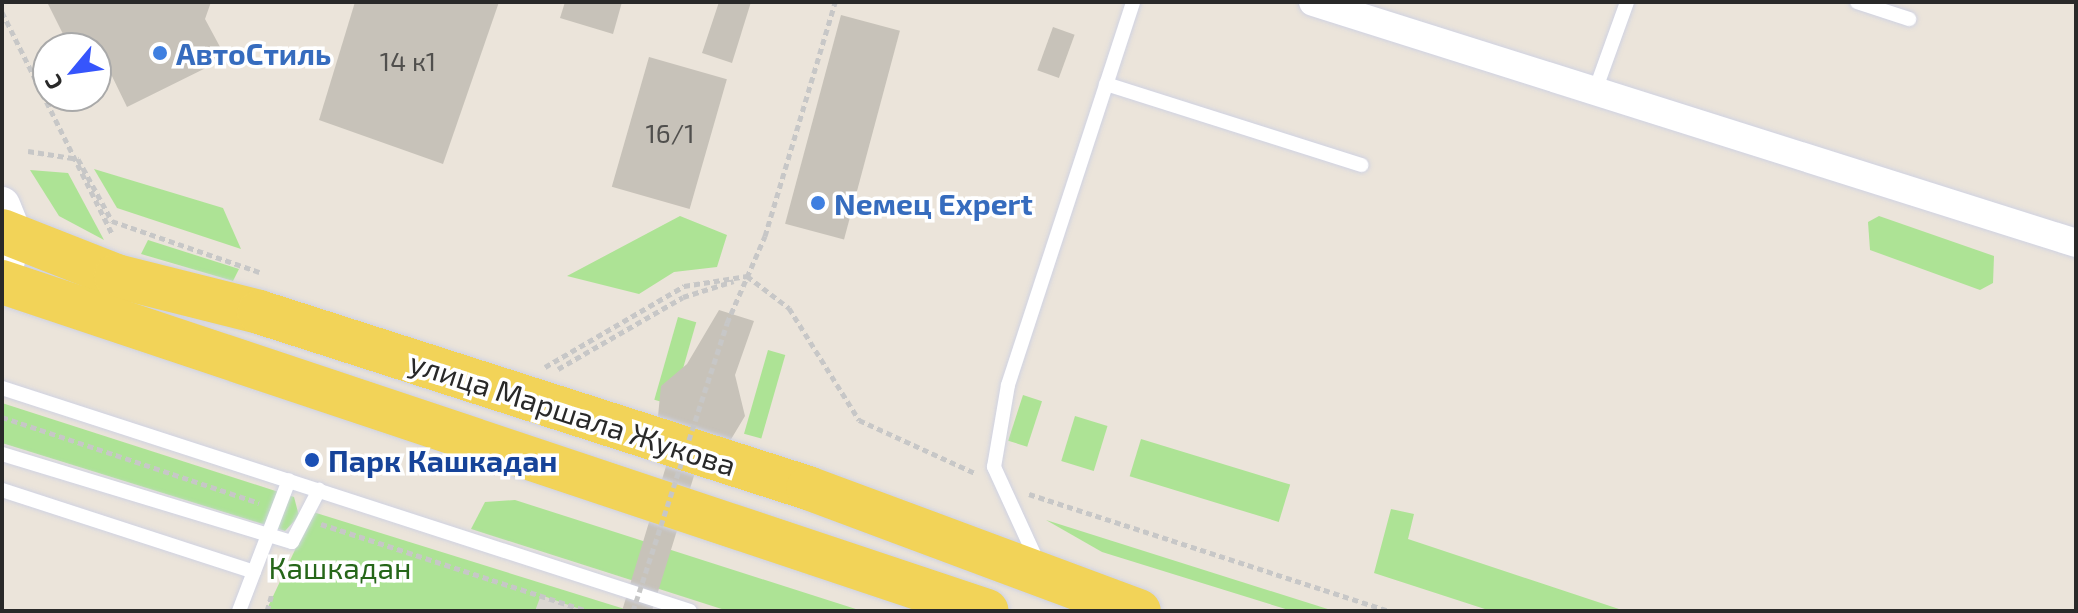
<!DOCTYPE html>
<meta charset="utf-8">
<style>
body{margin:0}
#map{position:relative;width:2078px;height:613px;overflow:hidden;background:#ebe4da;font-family:"Exo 2",sans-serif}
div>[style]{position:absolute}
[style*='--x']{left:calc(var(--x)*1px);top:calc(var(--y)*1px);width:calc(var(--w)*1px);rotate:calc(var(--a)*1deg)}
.green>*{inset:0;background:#ade395;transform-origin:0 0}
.plaza>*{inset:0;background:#dbd7d1}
.building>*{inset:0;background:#c7c2b9;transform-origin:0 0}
.path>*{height:5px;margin-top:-2.5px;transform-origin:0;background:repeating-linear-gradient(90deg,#c7c7c7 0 6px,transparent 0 10px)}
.roads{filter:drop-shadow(0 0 2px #cfd2e2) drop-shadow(0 0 2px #cfd2e2)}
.service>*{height:14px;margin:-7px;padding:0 7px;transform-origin:7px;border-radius:7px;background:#fff}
.minor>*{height:28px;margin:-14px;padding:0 14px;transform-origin:14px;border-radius:14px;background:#fff}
.tertiary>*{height:36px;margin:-18px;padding:0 18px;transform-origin:18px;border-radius:18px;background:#fff}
.primary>*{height:44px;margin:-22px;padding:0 22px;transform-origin:22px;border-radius:22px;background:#f2d358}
.path-bridge>*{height:5px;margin-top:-2.5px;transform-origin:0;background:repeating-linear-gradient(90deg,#c7c7c7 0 6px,transparent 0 10px)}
.dots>*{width:22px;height:22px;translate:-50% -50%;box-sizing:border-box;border:4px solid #fff;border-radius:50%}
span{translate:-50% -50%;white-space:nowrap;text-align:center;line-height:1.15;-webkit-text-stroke:7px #fff;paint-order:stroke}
.number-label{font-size:26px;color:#504f4d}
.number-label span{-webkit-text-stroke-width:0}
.shop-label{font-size:30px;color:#366cbe;font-weight:700}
.left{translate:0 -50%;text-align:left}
.street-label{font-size:30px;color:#292929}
.transit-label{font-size:30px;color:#164399;font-weight:700}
.park-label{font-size:30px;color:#266619}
.frame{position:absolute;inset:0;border:4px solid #292929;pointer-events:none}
.north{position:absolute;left:32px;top:32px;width:80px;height:80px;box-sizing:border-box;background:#fff;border:2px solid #a9a9a9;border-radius:50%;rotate:241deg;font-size:22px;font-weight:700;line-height:32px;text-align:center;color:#292929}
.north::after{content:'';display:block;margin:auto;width:28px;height:36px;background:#3655fc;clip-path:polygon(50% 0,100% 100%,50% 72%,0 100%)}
</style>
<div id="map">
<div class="green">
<i style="clip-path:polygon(94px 169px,223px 208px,241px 249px,117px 208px)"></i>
<i style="clip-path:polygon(30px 170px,68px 173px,104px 240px,59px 216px)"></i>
<i style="clip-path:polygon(680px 216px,727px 235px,717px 267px,674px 272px,639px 294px,567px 276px)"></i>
<i style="clip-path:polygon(1879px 216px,1994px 256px,1993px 283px,1980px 290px,1870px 250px,1868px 222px)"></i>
<i style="clip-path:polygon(148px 240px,239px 269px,233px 281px,141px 254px)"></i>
<i style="left:678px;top:317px;width:19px;height:86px;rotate:16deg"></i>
<i style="left:768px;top:350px;width:18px;height:87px;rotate:16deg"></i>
<i style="left:1023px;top:395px;width:20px;height:48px;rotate:18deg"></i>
<i style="clip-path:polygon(2px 403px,294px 497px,299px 516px,285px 531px,2px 443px)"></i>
<i style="left:1075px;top:416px;width:34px;height:47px;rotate:17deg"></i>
<i style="left:1141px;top:439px;width:156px;height:39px;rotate:17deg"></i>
<i style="clip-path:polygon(515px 500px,862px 611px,728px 611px,471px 529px,485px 502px)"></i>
<i style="clip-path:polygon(1391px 509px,1414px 514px,1408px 539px,1625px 611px,1491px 611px,1374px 573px)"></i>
<i style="clip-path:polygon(313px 512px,631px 611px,266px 611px)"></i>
<i style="clip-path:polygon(1046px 520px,1334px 611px,1292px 611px,1102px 552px)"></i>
</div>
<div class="plaza">
<i style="clip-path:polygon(541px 595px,574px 607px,587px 611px,535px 611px)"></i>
</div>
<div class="building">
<i style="clip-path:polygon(47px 2px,211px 2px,205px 19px,226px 58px,127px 107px,110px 72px,96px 70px,96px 48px,70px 48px)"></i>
<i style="clip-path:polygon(355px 2px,499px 2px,443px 164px,319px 120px)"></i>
<i style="clip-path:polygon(565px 2px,622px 2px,613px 34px,560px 18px)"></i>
<i style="clip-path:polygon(719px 2px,751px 2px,732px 63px,702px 53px)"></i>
<i style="left:841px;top:15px;width:61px;height:216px;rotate:15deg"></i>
<i style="left:1053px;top:27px;width:23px;height:46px;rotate:20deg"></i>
<i style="left:649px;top:57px;width:81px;height:135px;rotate:16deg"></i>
<i style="clip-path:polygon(719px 310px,754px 321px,735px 375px,745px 416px,730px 441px,702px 450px,652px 611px,622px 611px,674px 440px,658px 416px,661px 386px,687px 364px)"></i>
</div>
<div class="path">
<i style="--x:2;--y:12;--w:248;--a:63.6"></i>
<i style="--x:28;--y:151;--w:51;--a:9.1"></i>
<i style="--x:78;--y:159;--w:71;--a:61.3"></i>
<i style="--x:112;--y:221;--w:156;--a:19.1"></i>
<i style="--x:727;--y:323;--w:95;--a:-66.4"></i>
<i style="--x:765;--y:236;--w:244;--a:-73.3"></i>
<i style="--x:545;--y:367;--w:161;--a:-30.2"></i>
<i style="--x:684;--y:286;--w:64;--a:-9"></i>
<i style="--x:747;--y:276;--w:53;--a:37.3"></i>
<i style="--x:789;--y:308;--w:132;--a:58"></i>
<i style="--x:859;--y:420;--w:128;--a:24.6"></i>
<i style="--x:558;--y:369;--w:144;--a:-29.9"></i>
<i style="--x:683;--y:297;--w:53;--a:-17.4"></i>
<i style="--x:2;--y:417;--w:271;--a:18.5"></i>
<i style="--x:1029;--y:494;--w:379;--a:18"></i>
<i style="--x:321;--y:524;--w:280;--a:18.1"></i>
<i style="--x:267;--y:611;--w:19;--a:-74"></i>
</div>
<div class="roads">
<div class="service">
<i style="--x:1857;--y:2;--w:55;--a:18.1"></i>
<i style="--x:1106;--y:84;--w:268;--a:17.6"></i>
<i style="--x:1595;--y:91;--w:95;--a:-70.2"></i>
<i style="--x:2;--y:388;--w:723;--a:17.96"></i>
<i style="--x:2;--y:454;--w:303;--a:16.9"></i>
<i style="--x:292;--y:542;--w:59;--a:-62.6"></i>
<i style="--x:2;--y:490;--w:265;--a:18"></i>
<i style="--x:1038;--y:563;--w:106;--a:-114.6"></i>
<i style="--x:994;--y:467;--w:83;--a:-80.3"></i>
<i style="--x:1008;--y:385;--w:403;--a:-71.9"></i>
<i style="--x:239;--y:611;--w:140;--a:-69.1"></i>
</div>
<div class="minor">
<i style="--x:1313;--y:2;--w:800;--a:17.53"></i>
</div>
<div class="tertiary">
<i style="--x:2;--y:205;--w:31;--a:68"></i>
<i style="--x:14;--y:234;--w:47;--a:104.9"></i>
</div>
<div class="primary">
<i style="--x:2;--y:231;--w:123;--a:21.5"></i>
<i style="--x:116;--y:276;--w:147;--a:14.1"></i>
<i style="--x:259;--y:312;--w:577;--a:17.77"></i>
<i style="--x:808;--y:488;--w:353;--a:20.4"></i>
<i style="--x:2;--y:282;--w:1038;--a:18.47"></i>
</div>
</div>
<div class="path-bridge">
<i style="--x:633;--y:611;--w:303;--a:-71.9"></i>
</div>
<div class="dots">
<i style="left:160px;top:53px;background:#3f7fe0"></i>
<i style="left:818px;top:203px;background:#3f7fe0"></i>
<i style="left:312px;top:460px;background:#1a4fb4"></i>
</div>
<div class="number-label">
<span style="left:408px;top:61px">14 к1</span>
<span style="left:670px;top:133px">16/1</span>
</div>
<div class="shop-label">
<span class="left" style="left:176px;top:53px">АвтоСтиль</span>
<span class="left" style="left:834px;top:203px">Nемец Expert</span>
</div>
<div class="street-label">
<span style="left:573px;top:413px;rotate:18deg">улица Маршала Жукова</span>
</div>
<div class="transit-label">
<span class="left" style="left:328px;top:460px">Парк Кашкадан</span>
</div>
<div class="park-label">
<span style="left:340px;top:567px">Кашкадан</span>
</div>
<div class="frame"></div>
<div class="north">С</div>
</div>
